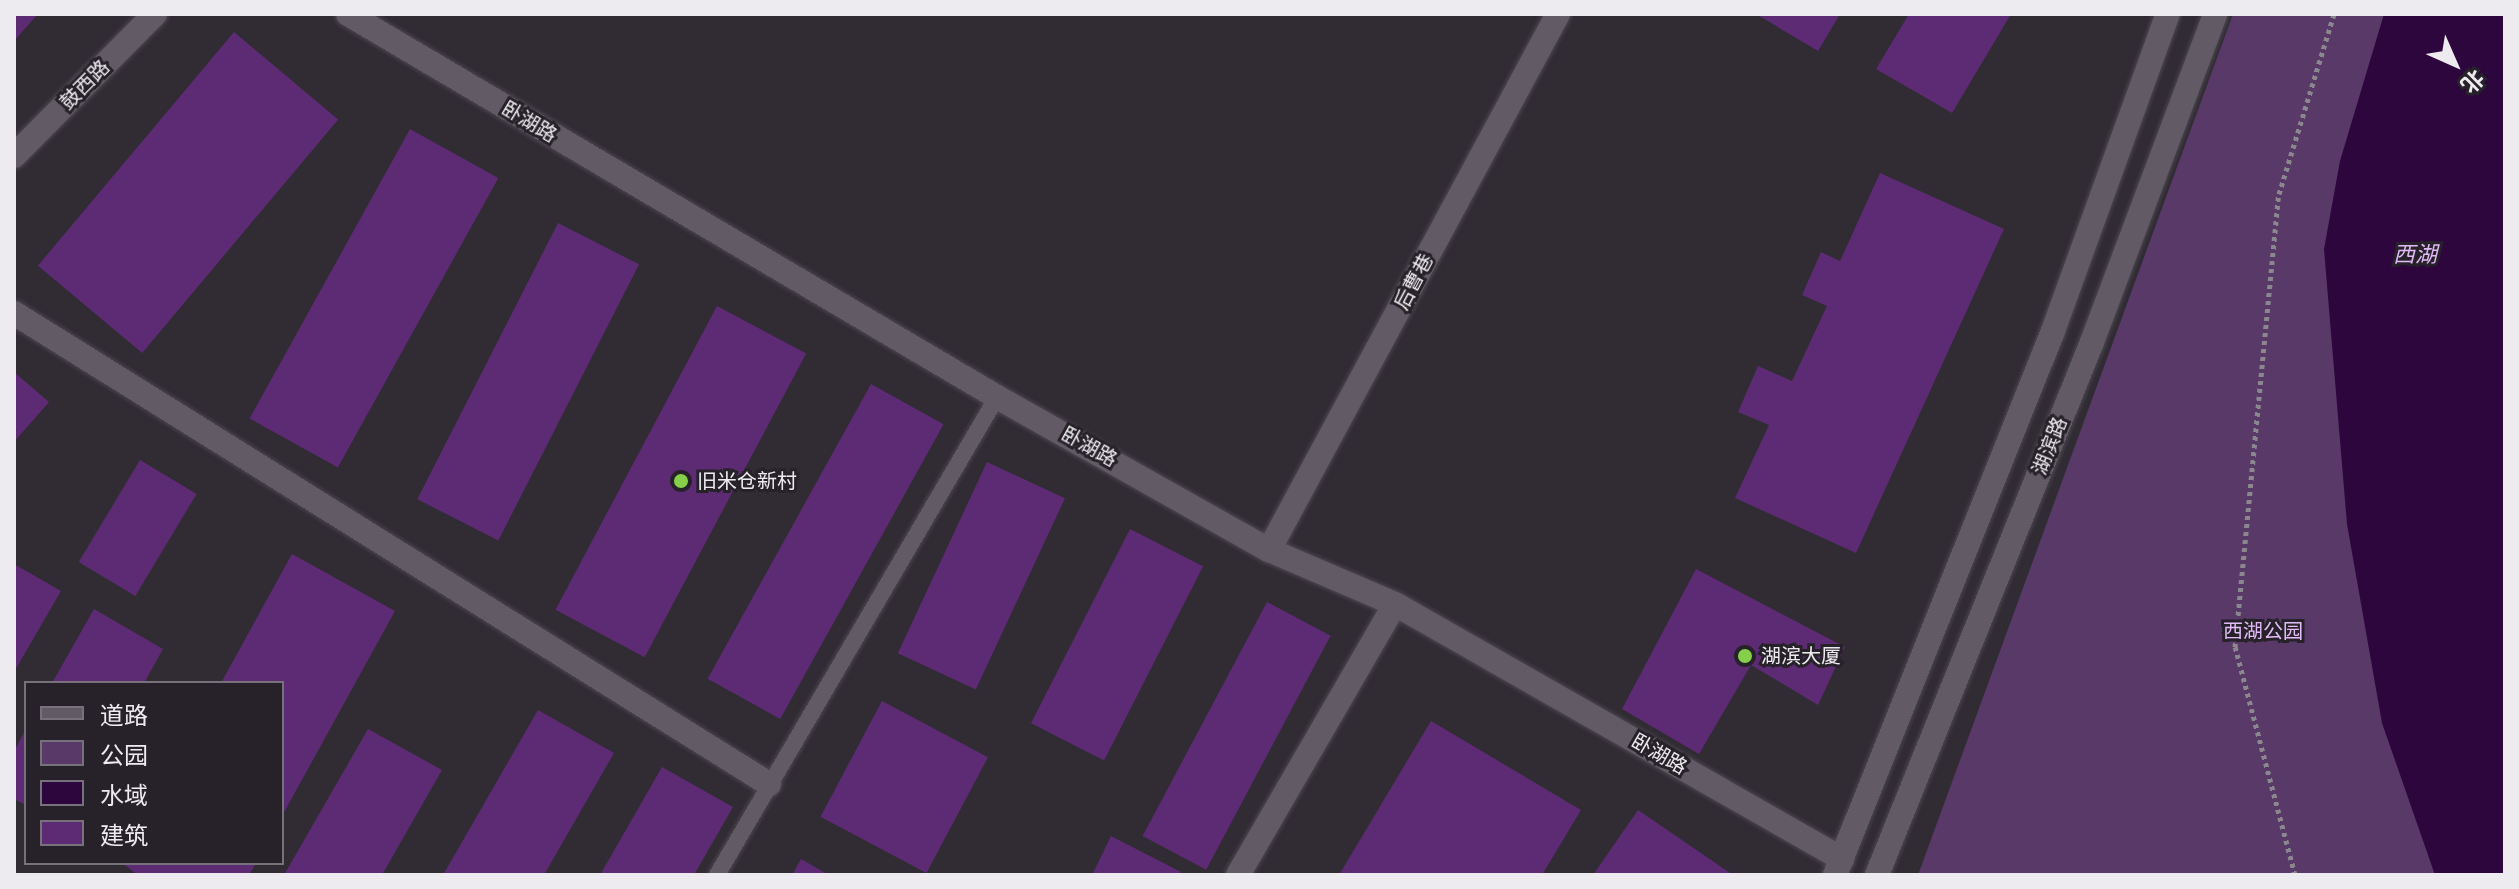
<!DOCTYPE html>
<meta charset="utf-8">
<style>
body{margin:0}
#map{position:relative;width:2519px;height:889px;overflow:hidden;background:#312b34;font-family:"Fira Sans","Noto Sans SC",sans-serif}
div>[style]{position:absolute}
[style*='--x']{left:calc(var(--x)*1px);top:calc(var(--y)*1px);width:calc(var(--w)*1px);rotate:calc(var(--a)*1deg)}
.green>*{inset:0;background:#583968}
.water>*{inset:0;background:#2d063d}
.building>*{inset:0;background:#5d2b74;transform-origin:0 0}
.path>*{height:5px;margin-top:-2.5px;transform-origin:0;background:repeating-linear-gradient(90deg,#8c878e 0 4px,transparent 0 8px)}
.roads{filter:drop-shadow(0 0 2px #4c484f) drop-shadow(0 0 2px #4c484f)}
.lane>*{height:16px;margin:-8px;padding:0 8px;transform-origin:8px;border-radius:8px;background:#625b65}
.street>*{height:24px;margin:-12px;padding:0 12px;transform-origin:12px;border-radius:12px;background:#625b65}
.secondary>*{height:24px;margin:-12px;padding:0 12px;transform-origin:12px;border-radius:12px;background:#625b65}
.dots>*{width:22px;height:22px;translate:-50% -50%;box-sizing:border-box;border:4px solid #27222a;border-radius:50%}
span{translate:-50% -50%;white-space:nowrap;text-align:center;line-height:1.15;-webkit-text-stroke:6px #27222a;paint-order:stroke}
.street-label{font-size:20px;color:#eeebf0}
.poi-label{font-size:20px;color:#eeebf0}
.left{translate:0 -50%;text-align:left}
.park-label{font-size:20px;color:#e2bbf8}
.water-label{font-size:22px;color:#e1b9f6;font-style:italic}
.frame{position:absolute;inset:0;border:16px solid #eeebf0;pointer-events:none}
.legend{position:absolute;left:24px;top:681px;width:260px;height:184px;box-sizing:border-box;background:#27222a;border:2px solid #777279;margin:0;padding:10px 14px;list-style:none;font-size:24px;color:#eeebf0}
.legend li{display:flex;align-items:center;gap:16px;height:40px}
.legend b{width:40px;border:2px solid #777279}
.north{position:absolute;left:2415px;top:24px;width:80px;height:80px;-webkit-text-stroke:6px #27222a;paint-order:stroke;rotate:135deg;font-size:22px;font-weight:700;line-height:32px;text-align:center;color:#eeebf0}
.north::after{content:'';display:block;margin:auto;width:28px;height:36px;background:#eeebf0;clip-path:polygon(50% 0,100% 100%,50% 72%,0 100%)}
</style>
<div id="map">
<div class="green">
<i style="clip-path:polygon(2233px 14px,2505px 14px,2505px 875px,1918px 875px)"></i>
</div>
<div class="water">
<i style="clip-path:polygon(2384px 14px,2505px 14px,2505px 875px,2435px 875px,2382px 723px,2347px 524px,2324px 249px,2340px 161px)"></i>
</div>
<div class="building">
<i style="clip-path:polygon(14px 14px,38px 14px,14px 41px)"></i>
<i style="clip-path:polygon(1756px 14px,1840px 14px,1818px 51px)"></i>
<i style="clip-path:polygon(1909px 14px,2011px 14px,1952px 113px,1876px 69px)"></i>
<i style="left:234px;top:32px;width:136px;height:305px;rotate:40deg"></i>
<i style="left:410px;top:129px;width:101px;height:331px;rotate:29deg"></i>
<i style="clip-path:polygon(1880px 173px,2004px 229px,1856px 553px,1735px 498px,1769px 425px,1738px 412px,1758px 366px,1792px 381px,1827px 306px,1802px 295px,1821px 252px,1840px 261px)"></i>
<i style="left:558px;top:223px;width:91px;height:310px;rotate:27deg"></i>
<i style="left:717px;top:306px;width:101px;height:344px;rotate:28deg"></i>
<i style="clip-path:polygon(14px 372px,49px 402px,14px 442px)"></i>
<i style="left:871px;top:384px;width:83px;height:337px;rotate:29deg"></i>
<i style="left:140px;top:460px;width:66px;height:119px;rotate:31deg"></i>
<i style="left:987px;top:462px;width:86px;height:211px;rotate:25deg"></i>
<i style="left:1130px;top:529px;width:82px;height:218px;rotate:27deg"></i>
<i style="clip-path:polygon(292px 554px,395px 611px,282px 816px,282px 683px,221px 683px)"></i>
<i style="clip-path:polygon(14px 564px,61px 591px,14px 672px)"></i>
<i style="clip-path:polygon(1696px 569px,1845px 647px,1818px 705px,1751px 665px,1699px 754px,1622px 709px)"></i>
<i style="left:1267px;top:602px;width:72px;height:265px;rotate:28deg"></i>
<i style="clip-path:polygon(94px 609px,163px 649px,144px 683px,52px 683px)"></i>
<i style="left:882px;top:701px;width:120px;height:131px;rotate:28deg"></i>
<i style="clip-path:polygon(538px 710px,614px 753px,544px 875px,443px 875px)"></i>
<i style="clip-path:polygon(1431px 721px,1581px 810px,1542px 875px,1339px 875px)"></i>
<i style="clip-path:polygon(26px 729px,26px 805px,14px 799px,14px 751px)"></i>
<i style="clip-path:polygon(368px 729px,442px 770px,382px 875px,284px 875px)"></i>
<i style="clip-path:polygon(662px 767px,733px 807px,694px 875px,600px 875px)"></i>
<i style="clip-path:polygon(1638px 810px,1733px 875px,1593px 875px)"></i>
<i style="clip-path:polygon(1111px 836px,1181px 872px,1179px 875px,1092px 875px)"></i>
<i style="clip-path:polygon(801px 859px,829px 875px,792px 875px)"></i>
<i style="clip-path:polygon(122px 863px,256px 863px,249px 875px,138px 875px)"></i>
</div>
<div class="path">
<i style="--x:2295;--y:875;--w:236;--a:-104.7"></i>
<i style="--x:2235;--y:647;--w:455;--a:-84.5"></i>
<i style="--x:2279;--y:194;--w:188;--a:-73"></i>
</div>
<div class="roads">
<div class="lane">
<i style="--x:717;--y:875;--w:554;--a:-59.64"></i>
</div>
<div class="street">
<i style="--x:348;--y:14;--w:754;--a:30.55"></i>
<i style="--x:997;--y:397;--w:312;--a:29.4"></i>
<i style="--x:1269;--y:550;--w:137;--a:23.2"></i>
<i style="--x:1395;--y:604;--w:515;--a:29.7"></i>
<i style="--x:14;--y:313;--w:890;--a:31.96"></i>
<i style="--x:1269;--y:550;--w:609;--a:-61.67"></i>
<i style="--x:1238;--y:875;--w:313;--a:-59.9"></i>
</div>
<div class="secondary">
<i style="--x:14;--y:156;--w:200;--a:-45.2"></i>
<i style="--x:1835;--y:875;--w:586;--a:-68.16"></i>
<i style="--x:2053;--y:331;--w:337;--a:-70.1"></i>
<i style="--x:1877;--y:875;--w:575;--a:-68.03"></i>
<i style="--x:2092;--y:342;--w:350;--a:-69.4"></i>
</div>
</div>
<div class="dots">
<i style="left:681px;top:481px;background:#86cf4b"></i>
<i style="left:1745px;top:656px;background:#86cf4b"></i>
</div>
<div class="street-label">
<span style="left:85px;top:85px;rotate:-45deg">鼓西路</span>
<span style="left:529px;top:122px;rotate:31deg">卧湖路</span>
<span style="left:1414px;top:282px;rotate:-62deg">后曹巷</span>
<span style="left:2050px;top:446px;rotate:-68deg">湖滨路</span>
<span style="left:1089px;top:447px;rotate:29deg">卧湖路</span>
<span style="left:1659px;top:754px;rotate:30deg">卧湖路</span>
</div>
<div class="poi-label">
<span class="left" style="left:697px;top:481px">旧米仓新村</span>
<span class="left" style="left:1761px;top:656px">湖滨大厦</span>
</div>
<div class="park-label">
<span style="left:2263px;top:631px">西湖公园</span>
</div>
<div class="water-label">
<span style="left:2415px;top:255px">西湖</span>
</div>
<div class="frame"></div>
<ul class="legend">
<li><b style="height:10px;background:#625b65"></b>道路</li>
<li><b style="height:22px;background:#583968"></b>公园</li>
<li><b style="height:22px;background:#2d063d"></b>水域</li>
<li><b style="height:22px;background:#5d2b74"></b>建筑</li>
</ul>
<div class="north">北</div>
</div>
